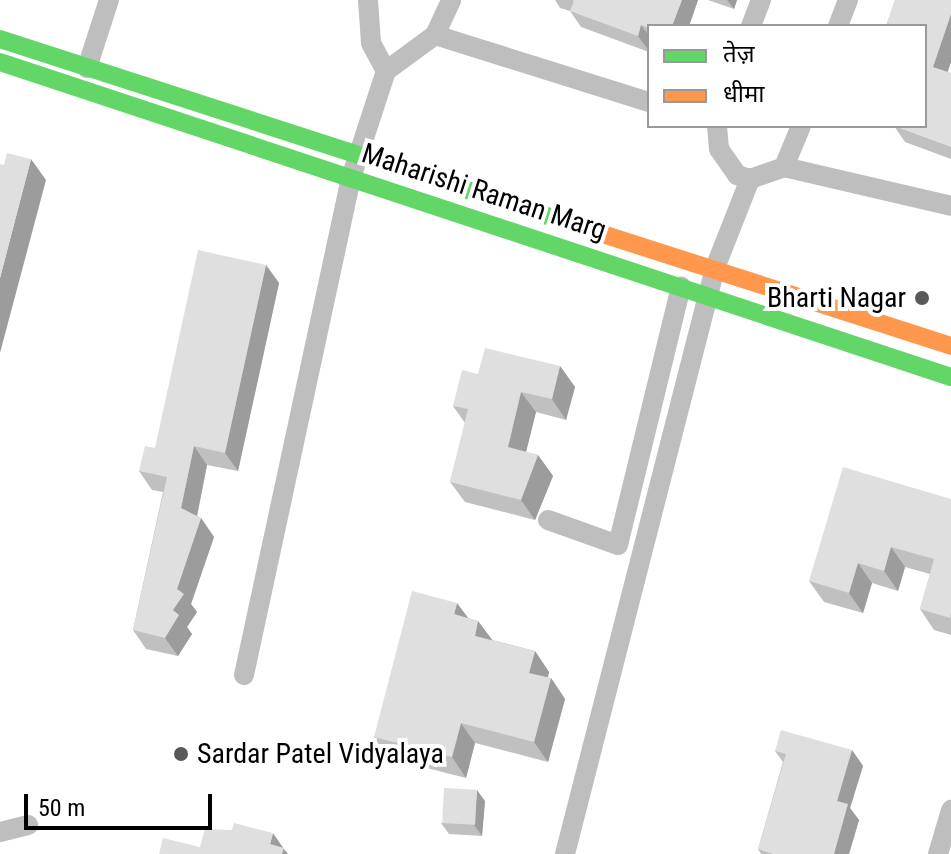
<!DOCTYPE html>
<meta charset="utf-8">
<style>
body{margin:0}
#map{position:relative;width:951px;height:854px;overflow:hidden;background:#fff;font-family:"Roboto Condensed","Noto Sans Devanagari",sans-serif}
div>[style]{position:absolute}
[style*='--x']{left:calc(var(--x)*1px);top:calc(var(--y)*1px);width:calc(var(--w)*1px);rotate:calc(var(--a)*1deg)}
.street>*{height:20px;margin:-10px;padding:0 10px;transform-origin:10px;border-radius:10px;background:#bebebe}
.fast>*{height:18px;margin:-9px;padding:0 9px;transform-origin:9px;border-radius:9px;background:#63d668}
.slow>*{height:18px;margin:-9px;padding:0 9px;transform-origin:9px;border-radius:9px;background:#ff974d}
.wall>*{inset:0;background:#c0c0c0}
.shaded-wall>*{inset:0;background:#9c9c9c}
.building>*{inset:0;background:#dfdfdf;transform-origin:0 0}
.dots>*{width:22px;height:22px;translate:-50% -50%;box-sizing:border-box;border:4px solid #fff;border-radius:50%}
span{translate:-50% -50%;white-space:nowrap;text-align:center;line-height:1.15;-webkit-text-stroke:8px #fff;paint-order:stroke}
.street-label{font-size:28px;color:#000}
.poi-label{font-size:28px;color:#000}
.right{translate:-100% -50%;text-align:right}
.left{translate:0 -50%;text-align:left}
.legend{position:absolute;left:647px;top:24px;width:280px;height:104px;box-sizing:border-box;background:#fff;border:2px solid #999;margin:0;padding:10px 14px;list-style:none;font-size:24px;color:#000}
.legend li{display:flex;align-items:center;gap:16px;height:40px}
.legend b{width:40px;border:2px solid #999}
.scale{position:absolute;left:24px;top:794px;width:188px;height:36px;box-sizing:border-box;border:4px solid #000;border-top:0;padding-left:10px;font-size:24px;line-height:28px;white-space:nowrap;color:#000;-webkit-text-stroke:6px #fff;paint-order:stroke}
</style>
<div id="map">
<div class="street">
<i style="--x:368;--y:0;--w:43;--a:86"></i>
<i style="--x:371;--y:43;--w:32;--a:62"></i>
<i style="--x:751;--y:26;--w:28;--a:-69"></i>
<i style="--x:838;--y:26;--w:28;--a:-69"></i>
<i style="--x:435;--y:35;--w:224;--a:17.4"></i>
<i style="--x:87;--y:68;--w:71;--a:-72.1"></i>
<i style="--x:717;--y:126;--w:23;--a:85"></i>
<i style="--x:719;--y:149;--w:32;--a:55"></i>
<i style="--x:737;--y:175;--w:14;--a:17"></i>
<i style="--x:750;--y:179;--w:36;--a:-19"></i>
<i style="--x:784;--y:167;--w:44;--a:-67.5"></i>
<i style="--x:784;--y:167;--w:171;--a:13.1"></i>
<i style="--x:548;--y:520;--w:74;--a:19.7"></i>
<i style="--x:618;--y:545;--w:266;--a:-76.3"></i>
<i style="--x:244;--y:675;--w:508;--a:-77.85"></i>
<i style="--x:351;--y:178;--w:113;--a:-71.9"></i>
<i style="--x:386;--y:71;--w:61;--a:-36.3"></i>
<i style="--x:435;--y:35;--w:38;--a:-65"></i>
<i style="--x:0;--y:832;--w:29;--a:-14"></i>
<i style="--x:565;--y:854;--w:605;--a:-75.64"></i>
<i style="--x:715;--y:268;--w:96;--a:-68.5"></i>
<i style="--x:938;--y:854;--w:46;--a:-73.5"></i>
</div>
<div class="fast">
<i style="--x:0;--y:39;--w:614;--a:17.93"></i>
<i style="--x:0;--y:62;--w:1002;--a:18.33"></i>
</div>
<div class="slow">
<i style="--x:584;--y:228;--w:386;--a:17.8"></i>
</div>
<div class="wall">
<i style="clip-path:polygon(555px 0,698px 0,689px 26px,649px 26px,649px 52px,581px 27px,570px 11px,560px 8px)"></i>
<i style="clip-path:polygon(708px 0,737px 0,734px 9px)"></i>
<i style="clip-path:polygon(895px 0,951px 0,951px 62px,947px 72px,951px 73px,951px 159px,905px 142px,894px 126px,925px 126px,925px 26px,889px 26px,887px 23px)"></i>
<i style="clip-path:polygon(266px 265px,279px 283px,238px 471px,207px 465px,197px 516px,201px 518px,214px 537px,191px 604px,197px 612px,187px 627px,192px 634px,178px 656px,146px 649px,133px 630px,163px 492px,152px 490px,139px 471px,155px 448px)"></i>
<i style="clip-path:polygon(560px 366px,575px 387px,566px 420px,536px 412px,526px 452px,538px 455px,553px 476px,535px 520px,465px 502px,450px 482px,465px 423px,453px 406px,478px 374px)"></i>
<i style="clip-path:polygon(951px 499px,951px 635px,934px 630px,920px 609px,930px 574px,905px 567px,898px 591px,872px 583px,863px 613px,824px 602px,809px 581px)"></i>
<i style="clip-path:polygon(468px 618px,478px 621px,492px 640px,535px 651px,549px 672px,548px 678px,551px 678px,565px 699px,548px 762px,475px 743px,466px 778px,388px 758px,374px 737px)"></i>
<i style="clip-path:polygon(852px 750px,863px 766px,850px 808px,859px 820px,849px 854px,761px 854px,758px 849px,783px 762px,775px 751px)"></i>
<i style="clip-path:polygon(485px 801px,482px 836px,449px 834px,441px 823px)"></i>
</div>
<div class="shaded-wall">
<i style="clip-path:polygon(682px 0,698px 0,689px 26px,672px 26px)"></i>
<i style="clip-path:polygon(727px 0,737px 0,734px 9px)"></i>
<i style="clip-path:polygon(951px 14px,951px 62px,944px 83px,933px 67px)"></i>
<i style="clip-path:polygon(641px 25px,649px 36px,649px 51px,638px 36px)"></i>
<i style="clip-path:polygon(31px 159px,46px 180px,0 353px,0 278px)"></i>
<i style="clip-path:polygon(266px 265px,279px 283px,238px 471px,225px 453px)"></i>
<i style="clip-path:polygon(560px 366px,575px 387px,566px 420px,552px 399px)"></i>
<i style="clip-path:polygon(521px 392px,536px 412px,522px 468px,508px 447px)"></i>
<i style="clip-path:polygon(194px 446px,207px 465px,195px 526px,181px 508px)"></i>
<i style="clip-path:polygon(538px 455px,553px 476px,535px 520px,521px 500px)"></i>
<i style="clip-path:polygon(201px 518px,214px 537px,191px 604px,197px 612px,187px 627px,192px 634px,178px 656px,165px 638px,173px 610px,177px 589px)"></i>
<i style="clip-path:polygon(891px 547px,905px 567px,898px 591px,884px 571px)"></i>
<i style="clip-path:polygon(858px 563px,872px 583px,863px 613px,849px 593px)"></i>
<i style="clip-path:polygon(457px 603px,472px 623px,454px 614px)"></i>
<i style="clip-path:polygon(478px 621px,493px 641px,475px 636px)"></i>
<i style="clip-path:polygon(535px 651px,549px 672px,544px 693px,529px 673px)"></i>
<i style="clip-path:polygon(551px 678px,565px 699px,548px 762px,534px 742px)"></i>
<i style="clip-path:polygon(461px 723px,475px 743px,466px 778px,452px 757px)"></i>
<i style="clip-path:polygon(852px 750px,863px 766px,850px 808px,859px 820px,849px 854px,834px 854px,837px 801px)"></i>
<i style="clip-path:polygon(477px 790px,485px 801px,482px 836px,474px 825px)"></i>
<i style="clip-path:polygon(273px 833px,284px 849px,288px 854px,277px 854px,270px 844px)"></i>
</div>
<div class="building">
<i style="clip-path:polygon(572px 0,682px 0,672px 26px,649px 26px,649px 28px,641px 25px,638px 36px,570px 11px,574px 1px)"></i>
<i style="clip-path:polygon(895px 0,951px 0,951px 14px,933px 67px,951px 73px,951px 147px,894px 126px,925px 126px,925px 26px,897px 26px,887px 23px)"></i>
<i style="clip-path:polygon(7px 153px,31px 159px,0 278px,0 164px,4px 165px)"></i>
<i style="clip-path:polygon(198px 250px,266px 265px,225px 453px,194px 446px,181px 508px,201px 518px,177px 589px,184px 594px,173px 610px,179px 615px,165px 638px,133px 630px,167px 477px,139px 471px,145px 446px,155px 448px)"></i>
<i style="clip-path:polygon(485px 348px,560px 366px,552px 399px,521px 392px,508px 447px,538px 455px,521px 500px,450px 482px,468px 409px,453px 406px,462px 370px,478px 374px)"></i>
<i style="clip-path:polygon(843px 467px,951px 499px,951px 613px,950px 618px,920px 609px,934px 559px,891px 547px,884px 571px,858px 563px,849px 593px,809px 581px)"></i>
<i style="clip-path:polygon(412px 591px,457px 603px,454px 614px,478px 621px,475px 636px,535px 651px,529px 673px,551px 678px,534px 742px,461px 723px,452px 757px,374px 737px)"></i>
<i style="clip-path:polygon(781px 730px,852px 750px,837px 801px,848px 804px,834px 854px,773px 854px,758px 849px,786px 754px,775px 751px)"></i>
<i style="left:444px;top:788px;width:33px;height:35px;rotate:3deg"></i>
<i style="clip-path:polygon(234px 823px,273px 833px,270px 844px,284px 848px,282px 854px,159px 854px,163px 838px,200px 847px,205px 829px,232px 830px)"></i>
</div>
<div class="dots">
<i style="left:922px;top:298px;background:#595959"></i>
<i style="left:181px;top:754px;background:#595959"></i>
</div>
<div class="street-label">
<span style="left:484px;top:192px;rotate:18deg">Maharishi Raman Marg</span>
</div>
<div class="poi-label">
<span class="right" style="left:906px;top:298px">Bharti Nagar</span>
<span class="left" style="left:197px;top:754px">Sardar Patel Vidyalaya</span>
</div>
<ul class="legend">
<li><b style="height:10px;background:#63d668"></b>तेज़</li>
<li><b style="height:10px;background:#ff974d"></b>धीमा</li>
</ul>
<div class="scale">50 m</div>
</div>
